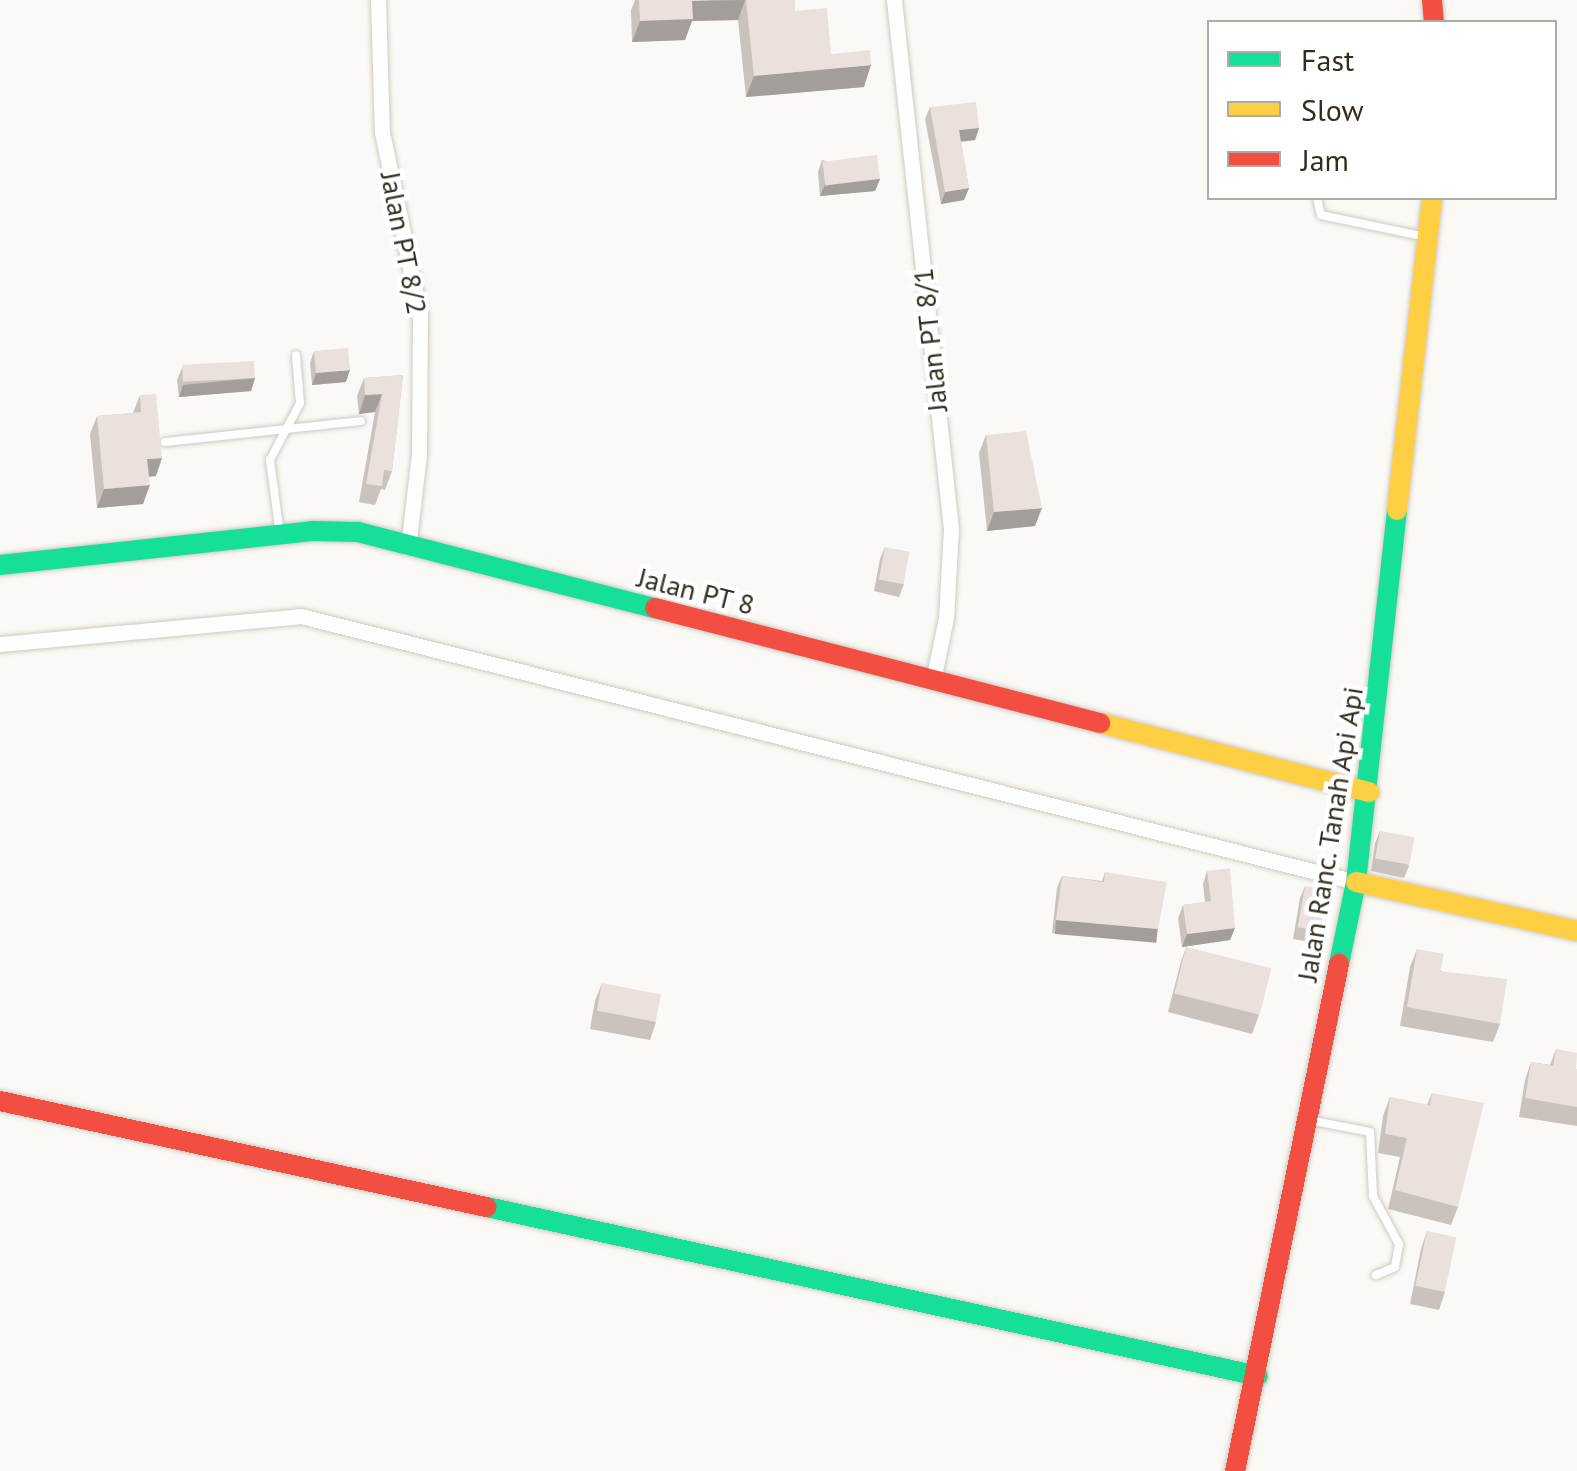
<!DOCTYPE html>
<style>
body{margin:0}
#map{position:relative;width:1577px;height:1471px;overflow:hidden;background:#fbf9f5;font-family:"PT Sans",sans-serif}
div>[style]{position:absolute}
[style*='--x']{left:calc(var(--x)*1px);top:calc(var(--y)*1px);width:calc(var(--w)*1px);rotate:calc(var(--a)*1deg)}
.roads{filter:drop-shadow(0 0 2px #cecac1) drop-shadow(0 0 2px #cecac1)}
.lane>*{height:8px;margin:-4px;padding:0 4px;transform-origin:4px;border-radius:4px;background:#fefefe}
.street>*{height:15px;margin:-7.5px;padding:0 7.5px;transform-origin:7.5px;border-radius:7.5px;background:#fefefe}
.fast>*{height:20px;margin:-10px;padding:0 10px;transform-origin:10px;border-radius:10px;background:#16e098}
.slow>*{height:20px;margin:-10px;padding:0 10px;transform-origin:10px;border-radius:10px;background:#ffcf43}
.jam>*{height:20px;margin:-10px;padding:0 10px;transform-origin:10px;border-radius:10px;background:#f24e42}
.wall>*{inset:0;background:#c9c2bd}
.shaded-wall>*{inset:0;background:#a49e9a;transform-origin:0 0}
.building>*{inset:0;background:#eae1dc;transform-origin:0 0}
span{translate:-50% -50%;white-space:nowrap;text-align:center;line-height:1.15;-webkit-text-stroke:9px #fff;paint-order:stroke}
.street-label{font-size:28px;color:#342d1f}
.legend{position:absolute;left:1207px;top:20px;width:350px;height:180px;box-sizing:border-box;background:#fff;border:2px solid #aeaba5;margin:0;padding:12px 18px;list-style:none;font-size:30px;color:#342d1f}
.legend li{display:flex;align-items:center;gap:20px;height:50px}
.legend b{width:50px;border:2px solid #aeaba5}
</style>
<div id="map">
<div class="roads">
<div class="lane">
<i style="--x:1317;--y:198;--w:17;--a:77"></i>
<i style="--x:1321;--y:215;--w:107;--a:11.8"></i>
<i style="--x:165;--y:442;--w:197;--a:-6.1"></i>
<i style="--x:280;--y:535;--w:76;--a:-97.6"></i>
<i style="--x:270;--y:460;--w:64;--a:-62.2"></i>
<i style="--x:300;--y:403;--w:48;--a:-94.8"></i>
<i style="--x:1309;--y:1120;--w:62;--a:11.1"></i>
<i style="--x:1370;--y:1132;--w:64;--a:87.3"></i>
<i style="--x:1373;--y:1196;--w:55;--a:61.6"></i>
<i style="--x:1399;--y:1244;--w:23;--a:100"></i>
<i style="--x:1395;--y:1267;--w:21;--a:157"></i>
</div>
<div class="street">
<i style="--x:378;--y:0;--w:132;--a:88.3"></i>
<i style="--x:382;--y:132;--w:187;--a:78.3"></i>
<i style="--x:420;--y:315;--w:139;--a:90.4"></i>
<i style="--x:419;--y:454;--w:94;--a:96.7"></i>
<i style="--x:894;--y:0;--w:532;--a:83.85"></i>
<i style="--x:951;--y:529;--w:89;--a:93.2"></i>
<i style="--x:946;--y:618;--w:63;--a:101.8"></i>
<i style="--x:0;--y:644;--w:302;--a:-5.3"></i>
<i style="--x:301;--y:616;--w:1088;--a:14.15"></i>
</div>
<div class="fast">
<i style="--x:0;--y:565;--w:316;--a:-6.2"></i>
<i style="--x:314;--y:531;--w:44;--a:1.3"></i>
<i style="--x:358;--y:532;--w:307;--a:14.4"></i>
<i style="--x:1339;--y:964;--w:84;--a:-78.3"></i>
<i style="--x:1356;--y:882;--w:374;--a:-83.7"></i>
<i style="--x:487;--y:1207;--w:789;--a:12.36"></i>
</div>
<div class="slow">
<i style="--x:1397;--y:510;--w:314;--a:-83.6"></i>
<i style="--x:1100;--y:723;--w:278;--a:14.4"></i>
<i style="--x:1356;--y:882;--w:226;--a:12.5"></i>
</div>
<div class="jam">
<i style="--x:1432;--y:0;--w:22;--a:85"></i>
<i style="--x:655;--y:608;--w:460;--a:14.5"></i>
<i style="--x:0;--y:1101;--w:498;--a:12.3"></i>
<i style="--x:1235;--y:1471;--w:518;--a:-78.41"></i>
</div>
</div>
<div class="wall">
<i style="clip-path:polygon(635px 0,795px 0,795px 11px,831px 54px,864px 87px,746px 97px,738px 20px,692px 21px,685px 40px,632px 42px,631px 10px)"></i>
<i style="clip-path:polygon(930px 107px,979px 128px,975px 140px,961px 142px,969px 188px,964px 200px,941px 204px,925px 119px)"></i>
<i style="clip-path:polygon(822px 160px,880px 179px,875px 191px,820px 196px,818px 172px)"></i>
<i style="clip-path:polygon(314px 351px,346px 382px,312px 385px,310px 363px)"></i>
<i style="clip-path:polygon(182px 368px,255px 378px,251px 391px,179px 397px,177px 380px)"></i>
<i style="clip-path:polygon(403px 375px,392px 471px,385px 490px,381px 489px,375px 505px,359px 502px,375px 412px,359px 414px,357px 396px,364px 378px)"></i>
<i style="clip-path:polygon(140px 395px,156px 476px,149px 477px,143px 504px,97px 508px,90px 434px,97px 416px,133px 413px)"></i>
<i style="clip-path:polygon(986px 435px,1035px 526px,987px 531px,979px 453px)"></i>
<i style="clip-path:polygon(885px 547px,904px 584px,899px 597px,874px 591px,880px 559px)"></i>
<i style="clip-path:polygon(1380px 831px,1409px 866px,1404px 878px,1371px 871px,1375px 843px)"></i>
<i style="clip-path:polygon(1207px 871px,1235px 928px,1230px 940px,1182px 947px,1178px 918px,1183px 905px,1205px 902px,1203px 884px)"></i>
<i style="clip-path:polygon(1105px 872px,1158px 929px,1154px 941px,1052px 933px,1057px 888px,1062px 876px,1102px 881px)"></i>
<i style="clip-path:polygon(1305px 886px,1321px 931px,1316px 943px,1293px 939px,1300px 898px)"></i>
<i style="clip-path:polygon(1186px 947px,1259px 1015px,1252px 1034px,1168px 1012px,1180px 965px)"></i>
<i style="clip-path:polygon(1417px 949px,1500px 1024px,1493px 1042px,1400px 1026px,1410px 967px)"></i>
<i style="clip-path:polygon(602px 983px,656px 1022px,650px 1040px,590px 1029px,595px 1001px)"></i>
<i style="clip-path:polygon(1556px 1049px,1577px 1070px,1577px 1126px,1519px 1117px,1525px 1080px,1531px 1062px,1550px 1065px)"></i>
<i style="clip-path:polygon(1432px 1093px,1458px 1207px,1451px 1225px,1388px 1209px,1400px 1157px,1378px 1153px,1383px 1116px,1390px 1097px,1427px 1105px)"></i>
<i style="clip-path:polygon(1427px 1231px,1445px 1292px,1439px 1310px,1410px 1304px,1421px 1249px)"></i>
</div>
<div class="shaded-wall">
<i style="clip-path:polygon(745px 0,738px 20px,692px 21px,685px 40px,632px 42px,640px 21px,692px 1px)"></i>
<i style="clip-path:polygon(871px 65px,864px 87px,746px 97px,754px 76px)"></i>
<i style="clip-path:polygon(979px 128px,975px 140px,954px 142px,959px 130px)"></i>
<i style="clip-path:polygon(880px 179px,875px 191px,820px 196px,825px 184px)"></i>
<i style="clip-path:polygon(969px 188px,964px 200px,941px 204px,945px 192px)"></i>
<i style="clip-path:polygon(350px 370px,346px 382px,312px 385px,316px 373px)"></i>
<i style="clip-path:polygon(255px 378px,251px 391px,179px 397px,183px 385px)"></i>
<i style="clip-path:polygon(382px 394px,375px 412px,359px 414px,365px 395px)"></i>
<i style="clip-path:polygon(162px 458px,156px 476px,141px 477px,147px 459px)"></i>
<i style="clip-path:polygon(150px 485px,143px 504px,97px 508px,104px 489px)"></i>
<i style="clip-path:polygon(1042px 508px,1035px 526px,987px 531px,994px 512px)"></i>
<i style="left:1056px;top:920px;width:102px;height:14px;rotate:5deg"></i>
<i style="clip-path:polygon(1235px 928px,1230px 940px,1182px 947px,1187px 934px)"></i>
</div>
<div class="building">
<i style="clip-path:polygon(639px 0,710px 0,692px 1px,693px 19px,640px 21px)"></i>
<i style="clip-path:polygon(746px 0,795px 0,795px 11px,827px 8px,831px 54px,870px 50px,871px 65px,754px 76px)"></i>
<i style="clip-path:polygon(976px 102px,979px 128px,959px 130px,969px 188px,945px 192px,930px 107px)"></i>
<i style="left:877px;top:155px;width:24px;height:55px;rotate:83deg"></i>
<i style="left:348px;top:348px;width:22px;height:34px;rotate:85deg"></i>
<i style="left:254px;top:361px;width:17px;height:72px;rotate:87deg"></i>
<i style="clip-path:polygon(403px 375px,392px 471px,384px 470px,382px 486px,366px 484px,382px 394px,365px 395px,364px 378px)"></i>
<i style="clip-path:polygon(156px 394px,162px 458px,147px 459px,150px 485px,104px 489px,97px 416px,141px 412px,140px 395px)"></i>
<i style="clip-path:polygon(1026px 431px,1042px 508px,994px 512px,986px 435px)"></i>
<i style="left:885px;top:547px;width:25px;height:33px;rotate:11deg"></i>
<i style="left:1380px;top:831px;width:35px;height:28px;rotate:10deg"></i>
<i style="clip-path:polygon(1230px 868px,1235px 928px,1187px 934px,1183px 905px,1211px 901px,1207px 871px)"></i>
<i style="clip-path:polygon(1105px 872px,1167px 882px,1158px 929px,1056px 920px,1062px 876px,1104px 882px)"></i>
<i style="left:1305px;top:886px;width:23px;height:42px;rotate:10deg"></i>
<i style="left:1186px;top:947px;width:88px;height:48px;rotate:14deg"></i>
<i style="clip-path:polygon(1417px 949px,1444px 954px,1440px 971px,1507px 979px,1500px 1024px,1407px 1007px)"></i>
<i style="left:602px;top:983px;width:60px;height:28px;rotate:11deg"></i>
<i style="clip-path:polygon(1556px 1049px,1577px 1053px,1576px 1069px,1577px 1070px,1577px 1107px,1525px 1098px,1531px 1062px,1553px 1066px)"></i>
<i style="clip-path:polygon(1432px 1093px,1484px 1103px,1458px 1207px,1395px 1190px,1407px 1138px,1385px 1134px,1390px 1097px,1430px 1105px)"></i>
<i style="left:1427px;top:1231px;width:30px;height:56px;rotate:12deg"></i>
</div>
<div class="street-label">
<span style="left:404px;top:243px;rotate:79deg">Jalan PT 8/2</span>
<span style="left:930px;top:340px;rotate:-96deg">Jalan PT 8/1</span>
<span style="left:696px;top:591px;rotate:14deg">Jalan PT 8</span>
<span style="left:1330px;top:834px;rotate:-81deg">Jalan Ranc. Tanah Api Api</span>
</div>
<ul class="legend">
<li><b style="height:12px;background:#16e098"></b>Fast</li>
<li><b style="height:12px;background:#ffcf43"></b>Slow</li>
<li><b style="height:12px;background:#f24e42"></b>Jam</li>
</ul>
</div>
